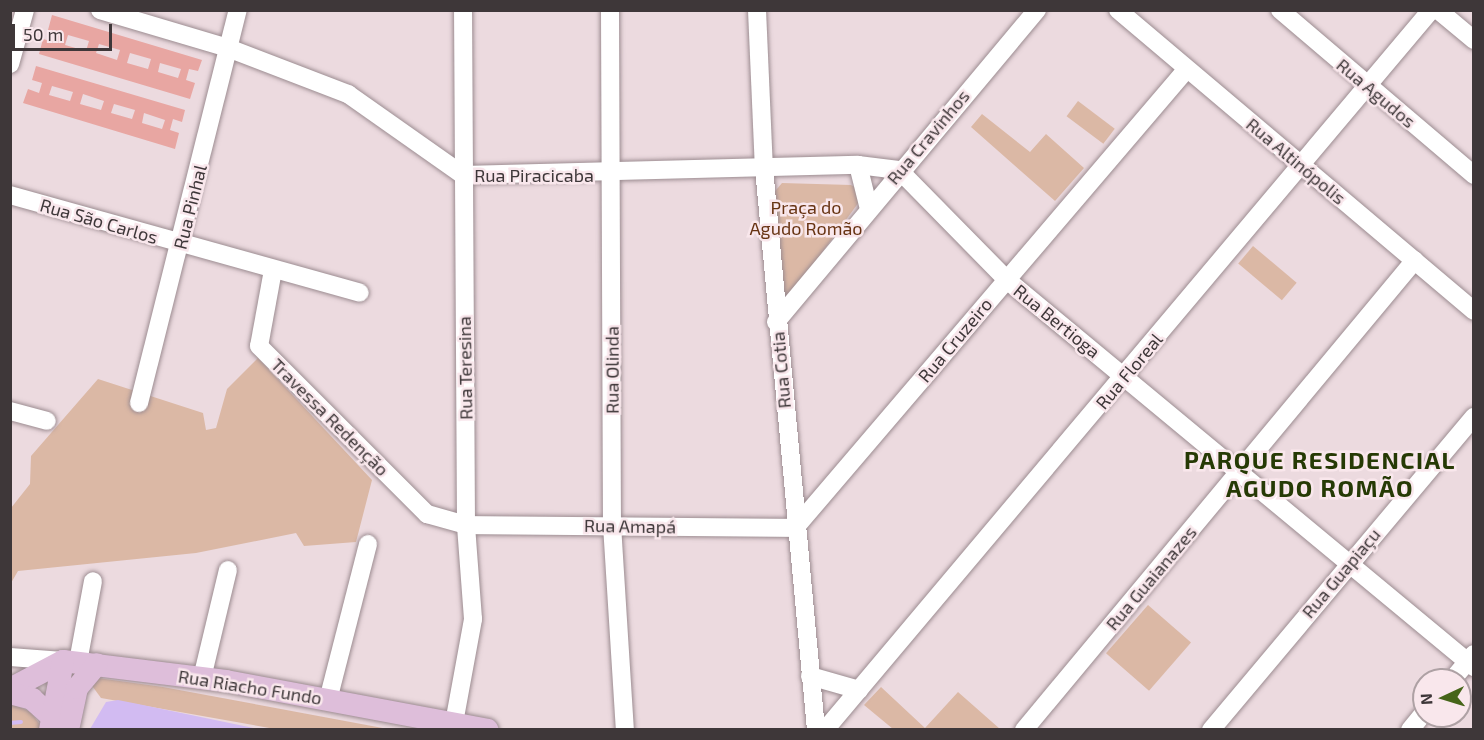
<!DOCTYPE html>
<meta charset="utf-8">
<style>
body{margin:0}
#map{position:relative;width:1484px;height:740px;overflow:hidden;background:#ecdadf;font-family:"Exo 2",sans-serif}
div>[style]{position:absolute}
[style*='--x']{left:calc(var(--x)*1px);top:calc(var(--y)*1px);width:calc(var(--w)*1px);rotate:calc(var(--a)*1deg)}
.green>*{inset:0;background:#dbb8a5;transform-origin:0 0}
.water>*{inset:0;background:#d2bbf2}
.stream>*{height:4px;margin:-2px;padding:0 2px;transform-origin:2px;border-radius:2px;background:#d2bbf2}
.building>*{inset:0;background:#e8a6a2}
.roads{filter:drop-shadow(0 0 2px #9c8c91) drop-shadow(0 0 2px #9c8c91)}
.minor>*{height:18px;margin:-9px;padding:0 9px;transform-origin:9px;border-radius:9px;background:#fff}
.major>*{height:22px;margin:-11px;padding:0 11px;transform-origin:11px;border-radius:11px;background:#debeda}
span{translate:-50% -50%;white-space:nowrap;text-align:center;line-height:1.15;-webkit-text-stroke:5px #f9e7ec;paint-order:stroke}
.street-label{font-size:18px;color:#3e3739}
.park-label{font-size:18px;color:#673312}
.district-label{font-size:24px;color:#263a05;font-weight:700;letter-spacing:1.5px}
.frame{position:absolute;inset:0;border:12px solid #3e3739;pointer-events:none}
.north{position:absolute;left:1412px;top:668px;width:60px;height:60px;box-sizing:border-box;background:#f9e7ec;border:2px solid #aea1a4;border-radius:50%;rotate:266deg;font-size:16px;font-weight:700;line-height:24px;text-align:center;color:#3e3739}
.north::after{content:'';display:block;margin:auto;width:21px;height:27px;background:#466519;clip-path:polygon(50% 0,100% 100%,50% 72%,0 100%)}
.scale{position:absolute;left:12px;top:24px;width:100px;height:27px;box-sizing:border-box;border:3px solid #3e3739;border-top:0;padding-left:8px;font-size:18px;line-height:21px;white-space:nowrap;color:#3e3739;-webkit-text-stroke:4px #f9e7ec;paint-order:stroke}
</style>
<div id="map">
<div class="green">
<i style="left:1078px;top:101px;width:46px;height:19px;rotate:37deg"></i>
<i style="clip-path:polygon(982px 114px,1030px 152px,1046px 134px,1084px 168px,1055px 201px,971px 127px)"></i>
<i style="clip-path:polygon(782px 183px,851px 185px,858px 189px,859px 202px,791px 295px,784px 298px,771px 196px)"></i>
<i style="left:1253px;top:246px;width:57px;height:23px;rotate:40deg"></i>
<i style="clip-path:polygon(258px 358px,372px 480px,356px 542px,304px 546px,296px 533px,196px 553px,18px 571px,11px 583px,11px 508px,30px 484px,31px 456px,98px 379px,203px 413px,206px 430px,216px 428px,227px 389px)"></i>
<i style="left:1148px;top:605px;width:57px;height:64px;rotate:41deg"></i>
<i style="clip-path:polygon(98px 678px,163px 687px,388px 729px,275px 729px,101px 698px,90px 683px)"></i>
<i style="clip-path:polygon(881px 687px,925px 728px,958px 692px,1000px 729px,893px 729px,864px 705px)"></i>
<i style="clip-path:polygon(10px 703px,31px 712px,43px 729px,11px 729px)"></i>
</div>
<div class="water">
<i style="clip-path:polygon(118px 700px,138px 704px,258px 729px,90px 729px,106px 702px)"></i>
</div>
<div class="stream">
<i style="--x:10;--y:723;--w:11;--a:-5"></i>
</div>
<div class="building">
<i style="clip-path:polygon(evenodd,52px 15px,202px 60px,198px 71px,189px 69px,186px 80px,195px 83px,190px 99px,39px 54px,43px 39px,55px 42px,58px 33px,48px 30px,52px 15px,68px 35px,89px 41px,86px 51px,65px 45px,68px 35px,52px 15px,99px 44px,120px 50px,117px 60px,96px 53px,99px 44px,52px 15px,130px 53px,151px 59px,148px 69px,127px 63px,130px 53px,52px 15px,160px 63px,181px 69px,178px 78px,158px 72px,160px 63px)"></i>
<i style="clip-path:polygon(evenodd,36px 66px,185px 110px,182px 122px,173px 119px,170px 130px,179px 133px,175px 149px,23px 103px,28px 89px,39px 93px,42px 83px,32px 80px,36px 66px,52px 86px,73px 92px,70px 101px,49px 95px,52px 86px,36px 66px,83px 94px,104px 101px,101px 110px,80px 104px,83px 94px,36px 66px,114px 104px,135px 110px,132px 119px,111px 113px,114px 104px,36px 66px,144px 113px,165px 120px,162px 129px,142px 123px,144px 113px)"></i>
</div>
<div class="roads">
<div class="minor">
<i style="--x:100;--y:10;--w:134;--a:16.5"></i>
<i style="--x:228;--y:48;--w:129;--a:21"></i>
<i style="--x:348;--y:94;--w:141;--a:35.2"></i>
<i style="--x:463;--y:175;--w:395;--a:-1.5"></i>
<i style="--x:858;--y:165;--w:41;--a:7"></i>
<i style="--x:610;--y:10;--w:515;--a:89.78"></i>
<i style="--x:612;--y:525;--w:205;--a:86.4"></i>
<i style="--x:757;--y:10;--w:158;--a:87.5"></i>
<i style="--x:764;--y:168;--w:564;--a:84.71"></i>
<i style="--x:1118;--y:10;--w:466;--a:40.2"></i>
<i style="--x:1280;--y:10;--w:255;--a:40.4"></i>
<i style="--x:1438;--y:10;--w:47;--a:39.8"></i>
<i style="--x:10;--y:64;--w:56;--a:-74.5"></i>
<i style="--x:858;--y:165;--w:45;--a:76"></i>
<i style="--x:899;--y:170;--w:154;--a:45.5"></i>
<i style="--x:1007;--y:280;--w:607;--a:39.65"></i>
<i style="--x:10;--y:195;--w:363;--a:15.6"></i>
<i style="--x:273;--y:270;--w:77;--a:100.4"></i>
<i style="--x:259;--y:346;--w:238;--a:45"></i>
<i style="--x:427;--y:514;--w:41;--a:15.8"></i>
<i style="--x:466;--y:525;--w:329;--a:0.5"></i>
<i style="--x:795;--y:528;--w:602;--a:-49.51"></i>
<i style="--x:776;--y:322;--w:407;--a:-50.1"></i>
<i style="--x:139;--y:403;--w:405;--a:-75.9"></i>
<i style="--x:10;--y:411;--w:38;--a:15"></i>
<i style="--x:10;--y:657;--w:53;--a:4.3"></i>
<i style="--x:78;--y:662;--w:82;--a:-79.5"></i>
<i style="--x:810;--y:676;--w:51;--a:15.9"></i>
<i style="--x:202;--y:678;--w:111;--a:-76.5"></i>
<i style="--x:1452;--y:680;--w:34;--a:-50"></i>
<i style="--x:328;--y:700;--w:161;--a:-75.6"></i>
<i style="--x:454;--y:723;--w:106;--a:-79.6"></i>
<i style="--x:473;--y:619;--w:94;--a:-94.3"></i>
<i style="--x:466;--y:525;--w:515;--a:-90.33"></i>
<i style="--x:825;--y:730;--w:941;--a:-49.91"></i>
<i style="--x:1024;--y:730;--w:611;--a:-50.24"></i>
<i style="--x:1211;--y:730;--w:409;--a:-50"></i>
<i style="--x:1410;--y:730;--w:22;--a:-51"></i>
</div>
<div class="major">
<i style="--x:63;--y:661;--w:164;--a:7"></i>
<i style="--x:226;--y:681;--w:266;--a:10.6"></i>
<i style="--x:10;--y:689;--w:60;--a:-27.8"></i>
<i style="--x:10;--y:693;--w:23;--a:15"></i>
<i style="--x:32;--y:699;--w:27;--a:42"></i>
<i style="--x:50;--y:730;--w:70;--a:-79.3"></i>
<i style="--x:68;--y:730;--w:43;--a:-77.9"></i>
<i style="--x:77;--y:688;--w:31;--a:-50"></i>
</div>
</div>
<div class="street-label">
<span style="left:1376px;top:93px;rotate:40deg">Rua Agudos</span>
<span style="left:928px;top:137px;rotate:-50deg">Rua Cravinhos</span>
<span style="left:1296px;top:161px;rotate:40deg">Rua Altinópolis</span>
<span style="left:534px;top:175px">Rua Piracicaba</span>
<span style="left:190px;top:207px;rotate:-76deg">Rua Pinhal</span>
<span style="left:99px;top:221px;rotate:16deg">Rua São Carlos</span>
<span style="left:1057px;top:321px;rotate:39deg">Rua Bertioga</span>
<span style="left:955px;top:340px;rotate:-50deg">Rua Cruzeiro</span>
<span style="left:465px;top:368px;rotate:-91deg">Rua Teresina</span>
<span style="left:612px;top:370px;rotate:-90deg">Rua Olinda</span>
<span style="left:781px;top:370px;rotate:-95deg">Rua Cotia</span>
<span style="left:1129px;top:371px;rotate:-50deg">Rua Floreal</span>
<span style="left:330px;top:417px;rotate:45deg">Travessa Redenção</span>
<span style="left:630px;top:526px;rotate:1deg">Rua Amapá</span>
<span style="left:1341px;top:573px;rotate:-50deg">Rua Guapiaçu</span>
<span style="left:1151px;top:578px;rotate:-50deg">Rua Guaianazes</span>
<span style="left:250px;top:687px;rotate:9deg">Rua Riacho Fundo</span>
</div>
<div class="park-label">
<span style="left:806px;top:218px">Praça do<br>Agudo Romão</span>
</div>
<div class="district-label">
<span style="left:1320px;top:474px">PARQUE RESIDENCIAL<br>AGUDO ROMÃO</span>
</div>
<div class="frame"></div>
<div class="north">N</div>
<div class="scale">50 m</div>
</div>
